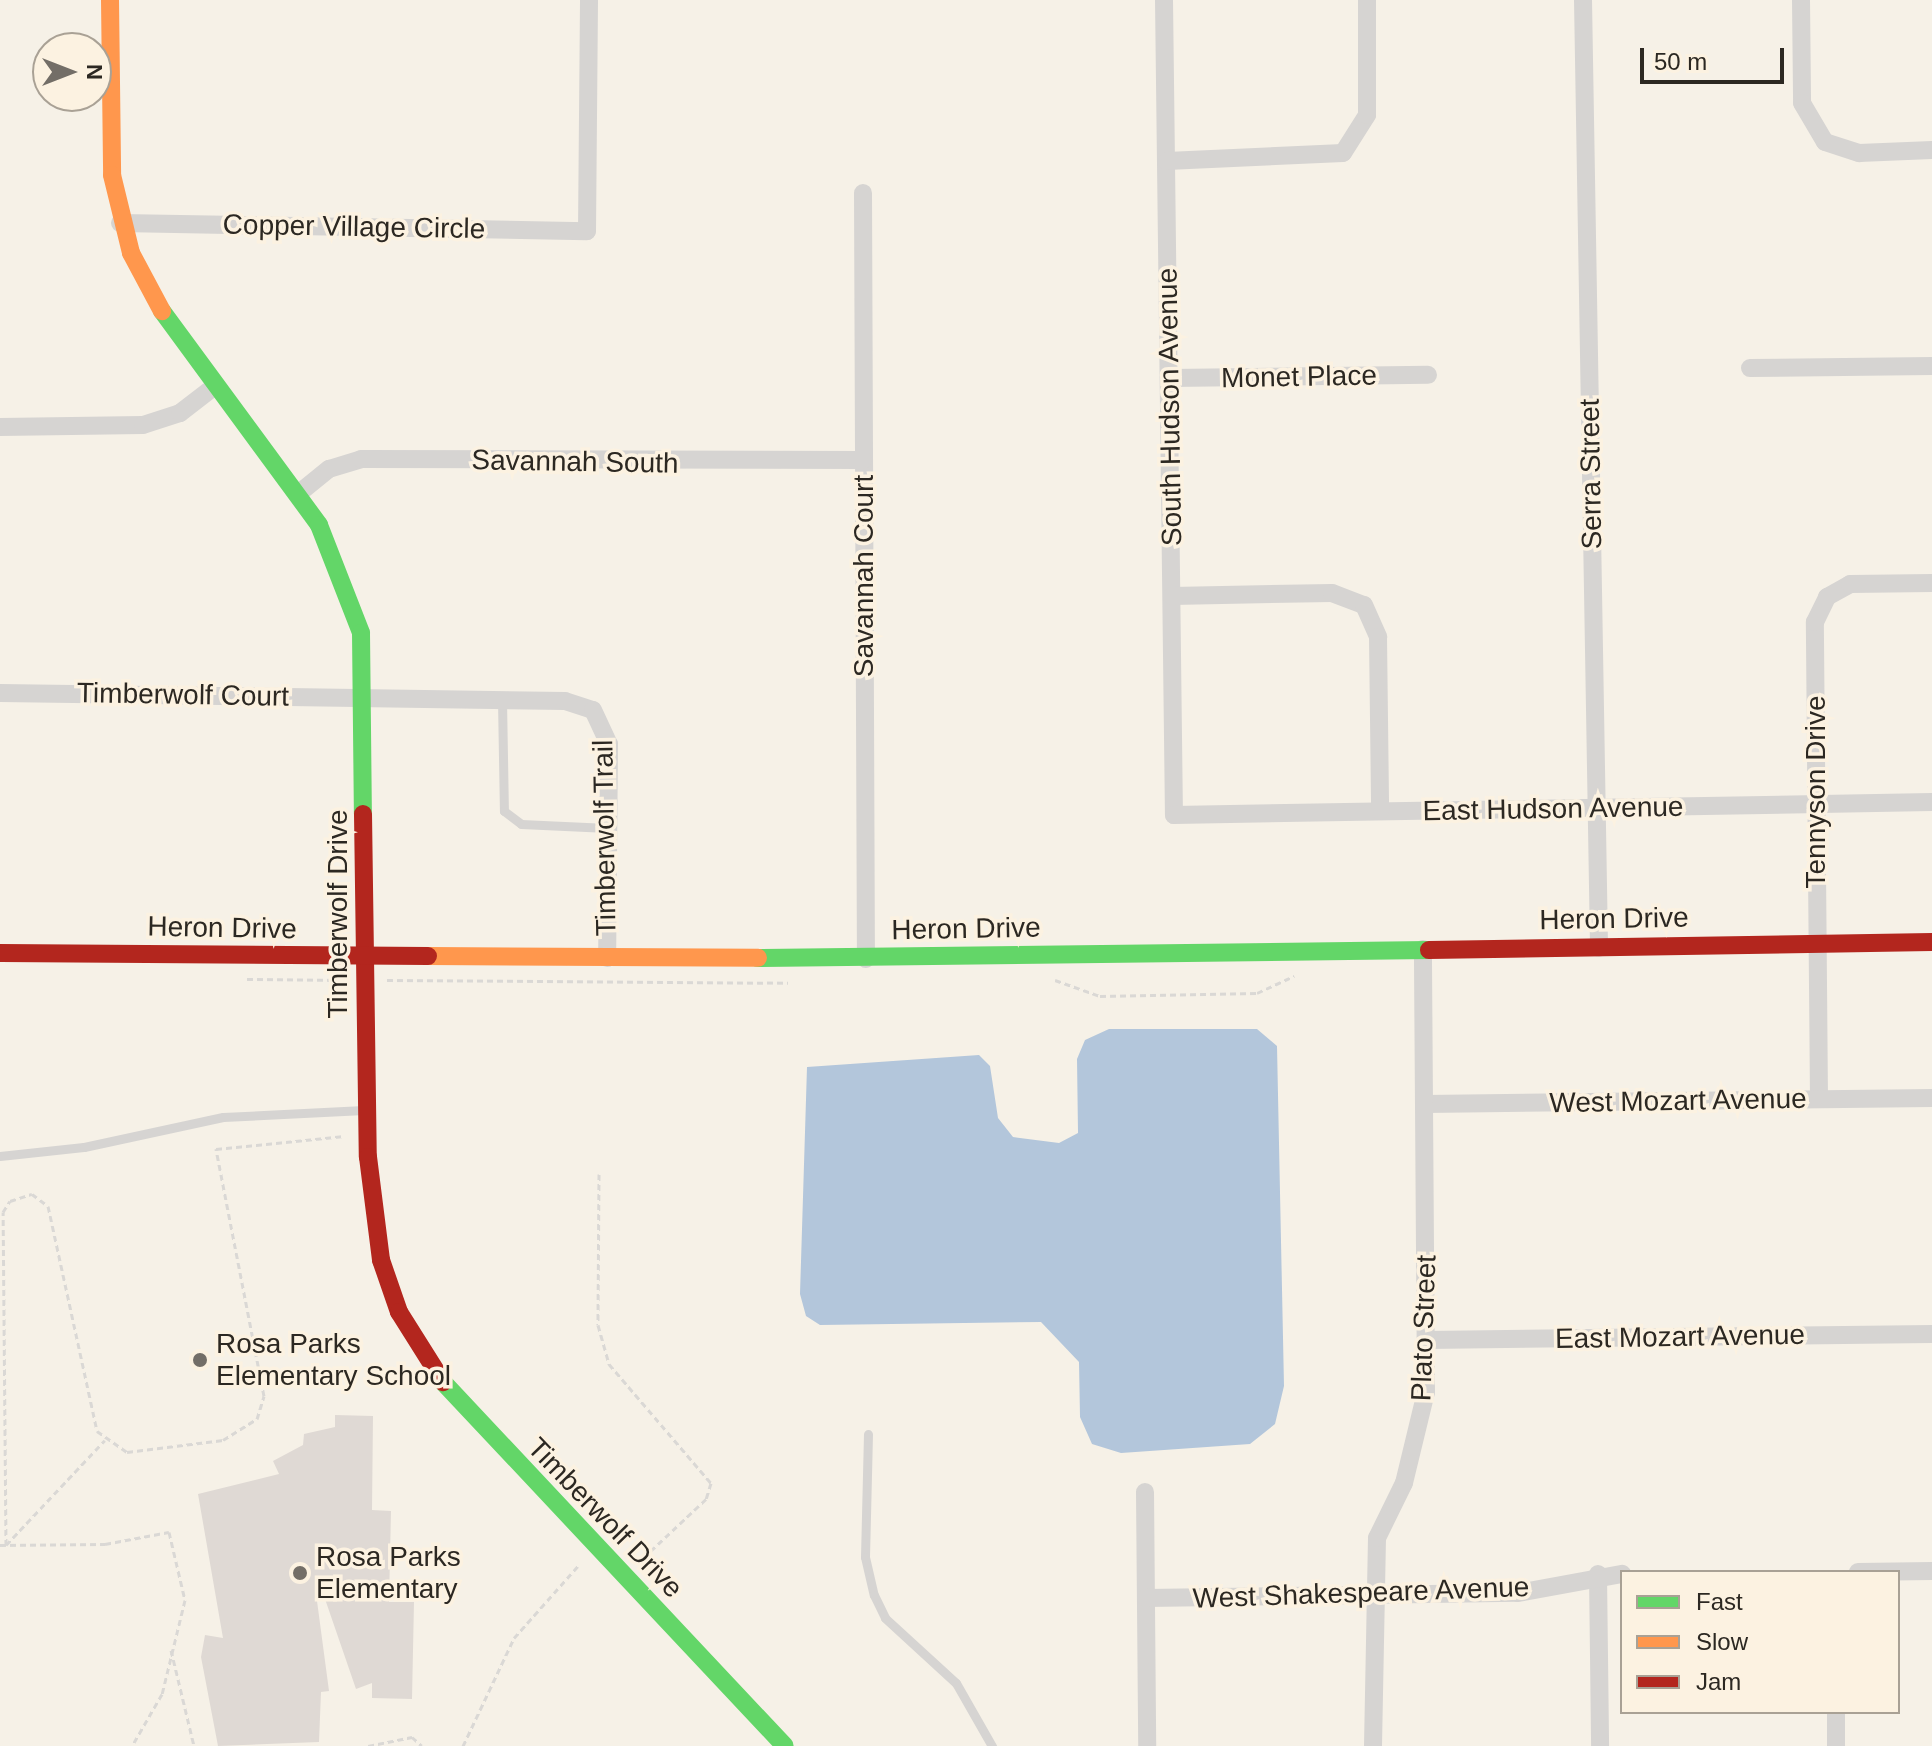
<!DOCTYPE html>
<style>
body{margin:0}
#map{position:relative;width:1932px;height:1746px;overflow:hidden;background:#f6f1e7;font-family:Arial,sans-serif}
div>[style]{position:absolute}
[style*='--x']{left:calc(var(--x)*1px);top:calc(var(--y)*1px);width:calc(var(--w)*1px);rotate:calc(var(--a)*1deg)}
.water>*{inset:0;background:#b3c6db}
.building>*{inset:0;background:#dfd9d4}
.path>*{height:3px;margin-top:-1.5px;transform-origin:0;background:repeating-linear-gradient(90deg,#dad8d5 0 6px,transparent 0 10px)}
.lane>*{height:9px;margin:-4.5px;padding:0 4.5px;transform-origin:4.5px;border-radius:4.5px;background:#d6d4d2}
.street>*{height:18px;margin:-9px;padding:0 9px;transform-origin:9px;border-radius:9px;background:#d6d4d2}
.fast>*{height:18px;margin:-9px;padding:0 9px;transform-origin:9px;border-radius:9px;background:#63d668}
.slow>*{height:18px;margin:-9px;padding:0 9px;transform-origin:9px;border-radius:9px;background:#ff974d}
.jam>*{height:18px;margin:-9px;padding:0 9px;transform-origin:9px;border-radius:9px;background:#b3261e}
.dots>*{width:22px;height:22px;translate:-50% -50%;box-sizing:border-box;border:4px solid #fcf2e1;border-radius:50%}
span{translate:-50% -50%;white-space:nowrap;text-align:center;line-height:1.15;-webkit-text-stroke:7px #fcf2e1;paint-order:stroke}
.street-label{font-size:28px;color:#2c2822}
.poi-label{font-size:28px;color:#2c2822}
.left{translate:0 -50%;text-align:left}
.legend{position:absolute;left:1620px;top:1570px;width:280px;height:144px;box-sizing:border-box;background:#fcf2e1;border:2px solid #a9a195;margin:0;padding:10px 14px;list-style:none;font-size:24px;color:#2c2822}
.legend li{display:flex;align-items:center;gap:16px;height:40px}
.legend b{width:40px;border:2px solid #a9a195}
.north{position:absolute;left:32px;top:32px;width:80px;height:80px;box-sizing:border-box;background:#fcf2e1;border:2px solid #a9a195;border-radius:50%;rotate:90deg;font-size:22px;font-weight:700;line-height:32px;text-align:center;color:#2c2822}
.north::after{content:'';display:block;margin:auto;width:28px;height:36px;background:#736e67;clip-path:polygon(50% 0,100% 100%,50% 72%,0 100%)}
.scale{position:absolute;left:1640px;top:48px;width:144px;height:36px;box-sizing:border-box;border:4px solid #2c2822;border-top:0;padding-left:10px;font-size:24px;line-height:28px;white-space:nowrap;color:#2c2822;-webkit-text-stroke:6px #fcf2e1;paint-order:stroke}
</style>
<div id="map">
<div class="water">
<i style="clip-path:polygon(1109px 1029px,1257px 1029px,1277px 1046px,1284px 1386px,1275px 1424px,1250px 1444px,1121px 1453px,1092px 1444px,1080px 1417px,1079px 1362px,1041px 1322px,820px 1325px,806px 1316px,800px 1294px,807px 1067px,979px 1055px,990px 1066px,998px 1118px,1013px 1137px,1059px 1143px,1078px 1133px,1077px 1059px,1085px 1040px)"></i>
</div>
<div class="building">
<i style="clip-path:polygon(335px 1415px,373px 1416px,372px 1510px,391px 1511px,389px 1602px,414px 1602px,412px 1699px,372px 1698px,372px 1683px,356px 1689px,325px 1599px,317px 1601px,329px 1691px,321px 1692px,319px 1742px,218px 1746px,201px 1657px,205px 1635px,223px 1638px,198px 1494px,279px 1474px,273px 1461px,303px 1445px,304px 1434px,335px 1427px)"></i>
</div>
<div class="path">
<i style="--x:247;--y:979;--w:97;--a:0.6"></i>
<i style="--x:387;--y:980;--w:401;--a:0.4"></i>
<i style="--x:1055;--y:980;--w:48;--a:19.6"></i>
<i style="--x:1100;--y:996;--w:157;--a:-1.1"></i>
<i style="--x:1257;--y:993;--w:41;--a:-24.7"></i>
<i style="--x:599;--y:1174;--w:151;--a:90.4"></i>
<i style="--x:598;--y:1325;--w:41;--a:74.2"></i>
<i style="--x:609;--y:1364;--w:157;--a:49.4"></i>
<i style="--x:711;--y:1483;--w:17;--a:107"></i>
<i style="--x:706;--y:1499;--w:89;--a:136.8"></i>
<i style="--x:0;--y:1545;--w:105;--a:-0.5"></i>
<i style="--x:105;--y:1544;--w:65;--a:-10.6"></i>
<i style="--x:169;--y:1532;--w:70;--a:76.8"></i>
<i style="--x:185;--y:1600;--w:97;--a:103.7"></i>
<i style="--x:162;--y:1694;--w:60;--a:120"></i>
<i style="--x:6;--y:1545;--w:333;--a:-90.5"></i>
<i style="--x:3;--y:1212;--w:13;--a:-58"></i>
<i style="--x:10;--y:1201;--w:23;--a:-18"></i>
<i style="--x:32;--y:1194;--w:20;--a:37"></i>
<i style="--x:48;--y:1206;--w:230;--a:77.7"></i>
<i style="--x:97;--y:1431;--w:37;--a:35"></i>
<i style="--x:127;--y:1452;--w:97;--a:-7.1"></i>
<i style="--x:223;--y:1440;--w:40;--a:-32"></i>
<i style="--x:257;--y:1419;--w:24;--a:-73"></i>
<i style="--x:264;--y:1396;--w:252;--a:-101"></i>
<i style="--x:216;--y:1149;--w:129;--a:-5.8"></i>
<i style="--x:6;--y:1545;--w:144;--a:-46.7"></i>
<i style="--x:171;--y:1650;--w:99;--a:76.5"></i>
<i style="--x:368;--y:1746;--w:45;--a:-11.6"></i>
<i style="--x:412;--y:1737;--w:13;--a:42"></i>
<i style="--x:463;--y:1746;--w:119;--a:-64.7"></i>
<i style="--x:514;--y:1638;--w:96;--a:-48.4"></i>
</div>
<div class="lane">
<i style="--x:502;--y:700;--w:111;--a:89"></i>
<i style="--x:504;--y:811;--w:21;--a:37"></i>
<i style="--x:521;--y:824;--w:87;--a:2.6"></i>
<i style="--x:0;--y:1156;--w:84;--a:-6.1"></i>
<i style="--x:84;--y:1147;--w:142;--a:-12.2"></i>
<i style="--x:223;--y:1117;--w:141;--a:-2.8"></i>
<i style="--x:868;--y:1434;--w:123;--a:91.4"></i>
<i style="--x:865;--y:1557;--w:39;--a:77"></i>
<i style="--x:874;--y:1595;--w:25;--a:64"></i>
<i style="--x:885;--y:1618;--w:96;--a:42.5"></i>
<i style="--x:956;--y:1683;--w:73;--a:60.3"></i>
</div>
<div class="street">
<i style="--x:1164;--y:0;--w:815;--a:89.3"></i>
<i style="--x:1174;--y:815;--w:758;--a:-0.98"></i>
<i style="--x:1583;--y:0;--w:948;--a:89.03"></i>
<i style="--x:1801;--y:0;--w:103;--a:89.4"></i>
<i style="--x:1802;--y:103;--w:45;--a:59.5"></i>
<i style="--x:1825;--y:142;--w:36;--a:18"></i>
<i style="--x:1859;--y:153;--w:73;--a:-2.4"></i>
<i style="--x:1167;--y:161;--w:176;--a:-2.6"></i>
<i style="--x:1343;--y:153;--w:45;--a:-57.7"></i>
<i style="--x:1367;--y:115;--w:115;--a:-90"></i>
<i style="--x:863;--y:193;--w:766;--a:89.78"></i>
<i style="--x:120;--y:223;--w:467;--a:1"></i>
<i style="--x:587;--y:231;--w:231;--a:-89.5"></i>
<i style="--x:1750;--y:368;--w:182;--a:-0.6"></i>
<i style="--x:1171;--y:378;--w:257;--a:-0.7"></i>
<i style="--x:0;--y:427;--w:143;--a:-0.8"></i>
<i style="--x:143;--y:425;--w:39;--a:-18"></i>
<i style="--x:180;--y:413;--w:44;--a:-37.6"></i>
<i style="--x:298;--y:494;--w:40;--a:-39"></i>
<i style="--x:329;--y:469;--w:34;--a:-17"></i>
<i style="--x:361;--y:459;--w:502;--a:0.11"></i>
<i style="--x:1172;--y:596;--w:160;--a:-1.1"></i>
<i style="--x:1332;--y:593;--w:34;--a:21"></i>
<i style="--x:1364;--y:605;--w:35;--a:66"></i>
<i style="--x:1378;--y:637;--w:174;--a:89.3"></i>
<i style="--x:0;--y:693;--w:565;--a:0.81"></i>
<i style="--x:565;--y:701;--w:29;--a:18"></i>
<i style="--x:593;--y:710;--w:38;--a:65"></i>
<i style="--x:609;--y:744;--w:214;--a:90.5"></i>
<i style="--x:1819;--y:1099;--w:477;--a:-90.5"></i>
<i style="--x:1815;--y:622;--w:28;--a:-64"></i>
<i style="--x:1827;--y:597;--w:26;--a:-29"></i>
<i style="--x:1850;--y:584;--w:82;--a:-0.7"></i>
<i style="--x:1425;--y:1104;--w:507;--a:-0.68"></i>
<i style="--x:1427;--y:1340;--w:505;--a:-0.68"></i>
<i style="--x:1145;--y:1492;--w:254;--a:89.5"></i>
<i style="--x:1858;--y:1572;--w:74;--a:-0.8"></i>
<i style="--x:1598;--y:1574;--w:172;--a:89.3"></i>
<i style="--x:1146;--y:1598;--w:372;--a:-0.8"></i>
<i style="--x:1518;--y:1593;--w:106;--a:-10.4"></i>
<i style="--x:1836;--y:1712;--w:34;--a:90"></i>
<i style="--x:1373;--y:1746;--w:208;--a:-88.9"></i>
<i style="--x:1377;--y:1538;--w:61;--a:-63.9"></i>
<i style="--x:1404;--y:1483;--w:94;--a:-76.4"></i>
<i style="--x:1426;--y:1392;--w:443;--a:-90.4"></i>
</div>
<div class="fast">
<i style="--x:162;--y:311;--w:265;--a:53.7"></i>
<i style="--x:319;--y:525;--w:116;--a:68.7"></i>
<i style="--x:361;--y:633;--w:181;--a:89.4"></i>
<i style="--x:758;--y:958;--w:671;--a:-0.68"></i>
<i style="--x:443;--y:1382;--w:499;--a:46.8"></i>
</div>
<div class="slow">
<i style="--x:110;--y:0;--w:175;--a:89.3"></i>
<i style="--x:112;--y:175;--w:80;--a:76.3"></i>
<i style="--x:131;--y:253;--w:66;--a:61.9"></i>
<i style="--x:428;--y:956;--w:330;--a:0.3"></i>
</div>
<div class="jam">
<i style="--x:363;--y:814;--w:343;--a:89.2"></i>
<i style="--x:368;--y:1157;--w:104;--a:82.8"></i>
<i style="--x:381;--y:1260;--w:55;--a:70.9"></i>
<i style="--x:399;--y:1312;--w:83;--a:57.8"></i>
<i style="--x:1429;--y:950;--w:503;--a:-0.91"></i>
<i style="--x:0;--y:953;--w:428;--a:0.4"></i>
</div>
<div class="dots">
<i style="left:200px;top:1360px;background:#736e67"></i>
<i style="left:300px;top:1573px;background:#736e67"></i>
</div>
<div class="street-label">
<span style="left:354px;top:227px;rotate:1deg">Copper Village Circle</span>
<span style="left:1299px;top:377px;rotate:-1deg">Monet Place</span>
<span style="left:1170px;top:407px;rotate:-91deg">South Hudson Avenue</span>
<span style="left:575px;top:462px;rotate:1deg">Savannah South</span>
<span style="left:1591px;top:474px;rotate:-91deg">Serra Street</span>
<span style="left:864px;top:576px;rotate:-90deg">Savannah Court</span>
<span style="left:183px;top:695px;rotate:1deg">Timberwolf Court</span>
<span style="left:1816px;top:792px;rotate:-90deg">Tennyson Drive</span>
<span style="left:1553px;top:809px;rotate:-1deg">East Hudson Avenue</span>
<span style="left:605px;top:838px;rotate:-91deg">Timberwolf Trail</span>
<span style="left:338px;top:914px;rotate:-90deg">Timberwolf Drive</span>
<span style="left:1614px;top:919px;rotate:-1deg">Heron Drive</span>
<span style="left:222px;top:928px;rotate:1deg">Heron Drive</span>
<span style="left:966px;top:929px;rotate:-1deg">Heron Drive</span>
<span style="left:1678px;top:1101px;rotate:-1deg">West Mozart Avenue</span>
<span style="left:1424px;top:1328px;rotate:-88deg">Plato Street</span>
<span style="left:1680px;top:1337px;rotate:-1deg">East Mozart Avenue</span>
<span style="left:605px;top:1518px;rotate:46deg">Timberwolf Drive</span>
<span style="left:1361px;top:1593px;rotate:-2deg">West Shakespeare Avenue</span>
</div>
<div class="poi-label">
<span class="left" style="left:216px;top:1360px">Rosa Parks<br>Elementary School</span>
<span class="left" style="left:316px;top:1573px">Rosa Parks<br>Elementary</span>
</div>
<ul class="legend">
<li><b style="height:10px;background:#63d668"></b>Fast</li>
<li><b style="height:10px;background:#ff974d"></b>Slow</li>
<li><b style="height:10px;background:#b3261e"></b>Jam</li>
</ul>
<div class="north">N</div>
<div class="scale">50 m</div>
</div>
